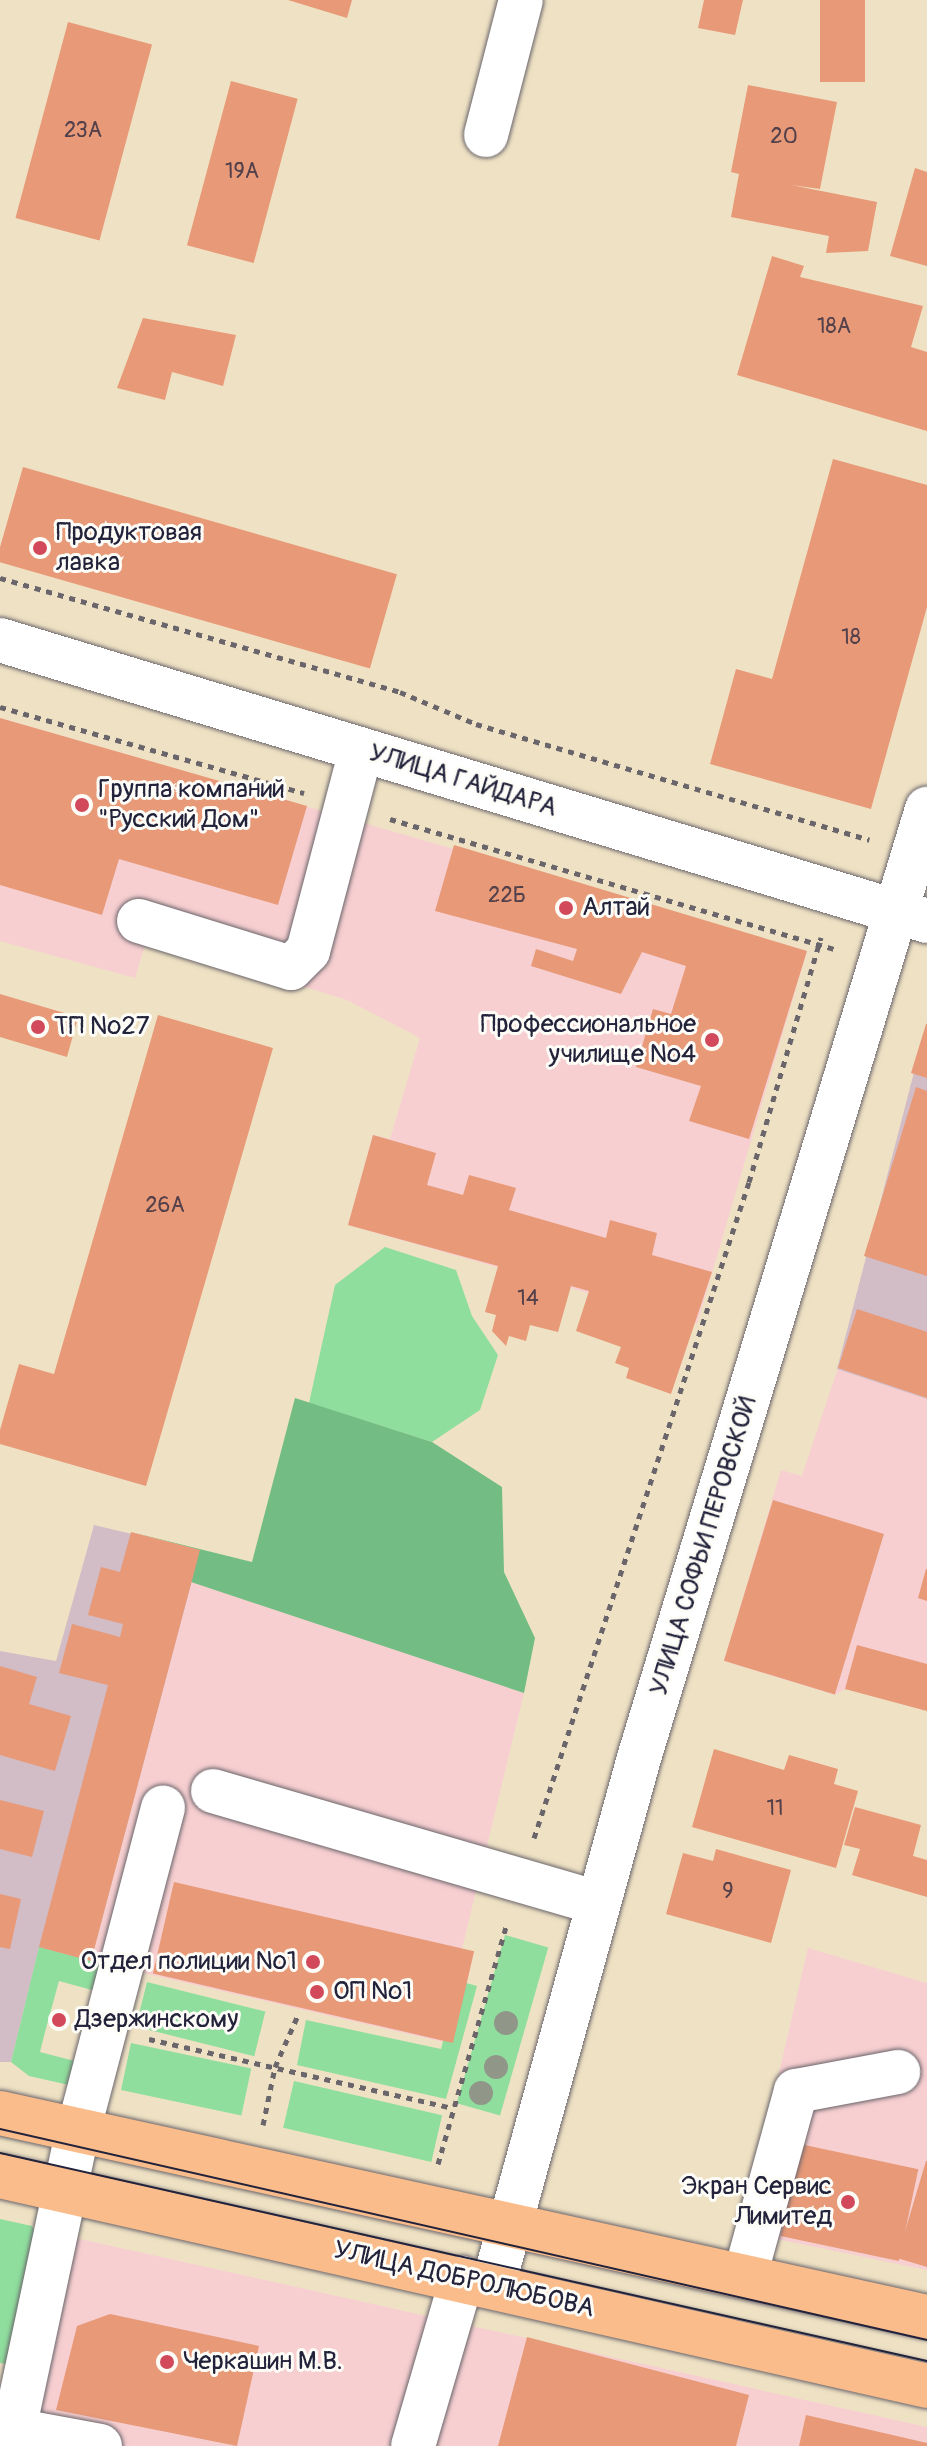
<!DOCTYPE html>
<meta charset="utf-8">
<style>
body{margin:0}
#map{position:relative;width:927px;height:2446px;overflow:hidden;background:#efe2c4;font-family:Pangolin,sans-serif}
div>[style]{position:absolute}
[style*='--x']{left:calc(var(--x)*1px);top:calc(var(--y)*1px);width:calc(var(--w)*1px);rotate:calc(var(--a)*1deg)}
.built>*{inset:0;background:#f7cfd1}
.industrial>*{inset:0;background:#d2bdc6}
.green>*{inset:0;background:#8fde9d;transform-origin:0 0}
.forest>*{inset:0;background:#73bd84}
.building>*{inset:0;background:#e79978;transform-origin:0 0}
.path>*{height:5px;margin-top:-2.5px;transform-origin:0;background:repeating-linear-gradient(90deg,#6a656b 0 6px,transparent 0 12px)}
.roads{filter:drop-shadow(0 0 2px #6a656b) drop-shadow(0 0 2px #6a656b)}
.minor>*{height:44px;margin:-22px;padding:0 22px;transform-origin:22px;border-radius:22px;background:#fff}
.major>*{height:44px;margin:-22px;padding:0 22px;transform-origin:22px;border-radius:22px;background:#fabc8b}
.tram>*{height:2px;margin:-1px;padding:0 1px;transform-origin:1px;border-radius:1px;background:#22223b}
.trees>*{width:24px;height:24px;margin:-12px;border-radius:50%;background:#909789}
.dots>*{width:22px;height:22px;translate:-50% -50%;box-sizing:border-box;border:4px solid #fdfcf7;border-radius:50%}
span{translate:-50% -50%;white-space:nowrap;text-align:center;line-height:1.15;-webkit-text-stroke:6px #fdfcf7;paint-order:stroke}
.number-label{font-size:22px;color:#53404a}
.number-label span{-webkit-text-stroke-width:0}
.poi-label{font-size:26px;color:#22223b}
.left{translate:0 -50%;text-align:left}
.right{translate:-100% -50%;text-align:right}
.street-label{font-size:26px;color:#22223b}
</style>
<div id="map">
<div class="built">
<i style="clip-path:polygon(0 718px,807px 951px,697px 1324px,348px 1225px,373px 1135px,390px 1139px,420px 1038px,347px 1000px,147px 938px,135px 978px,0 941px)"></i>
<i style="clip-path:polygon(838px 1368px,927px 1398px,927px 1711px,845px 1689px,835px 1695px,724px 1661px,781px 1470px,802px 1476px)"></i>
<i style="clip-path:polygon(191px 1582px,524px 1693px,462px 1949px,474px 1952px,452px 2044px,91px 1961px)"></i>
<i style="clip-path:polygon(808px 1948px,927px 1983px,927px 2270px,742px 2232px)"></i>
<i style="clip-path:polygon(71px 2237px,927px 2427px,927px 2446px,17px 2446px)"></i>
</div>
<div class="industrial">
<i style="clip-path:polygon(927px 1022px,927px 1399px,837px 1369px)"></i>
<i style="clip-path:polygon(94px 1525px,200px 1550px,91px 1961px,39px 1948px,11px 2062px,0 2062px,0 1651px,56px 1661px)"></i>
</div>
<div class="green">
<i style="clip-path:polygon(385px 1247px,456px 1270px,472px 1316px,498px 1355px,480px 1410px,432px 1442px,309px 1403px,335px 1285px)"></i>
<i style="left:505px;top:1935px;width:45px;height:175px;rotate:16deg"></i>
<i style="clip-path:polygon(39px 1947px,111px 1966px,103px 1993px,59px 1981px,45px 2032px,40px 2052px,86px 2064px,78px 2087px,29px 2076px,11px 2062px)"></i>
<i style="clip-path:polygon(459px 1981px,477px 1986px,446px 2099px,297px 2065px,306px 2020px,441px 2049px)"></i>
<i style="left:147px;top:1982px;width:122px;height:46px;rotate:14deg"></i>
<i style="left:131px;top:2043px;width:123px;height:48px;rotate:12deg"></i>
<i style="left:294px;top:2081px;width:152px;height:48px;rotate:13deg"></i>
<i style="clip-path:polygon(0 2219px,32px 2226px,44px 2249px,18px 2366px,0 2363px)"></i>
</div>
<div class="forest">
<i style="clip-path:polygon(295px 1398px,432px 1442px,502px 1487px,504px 1572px,535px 1638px,524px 1693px,191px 1582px,199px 1550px,131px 1532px,252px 1562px)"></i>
</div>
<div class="building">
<i style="clip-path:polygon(288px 0,352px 0,347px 18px)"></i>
<i style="clip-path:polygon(704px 0,743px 0,735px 35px,698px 28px)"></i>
<i style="left:820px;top:0;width:45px;height:82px"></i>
<i style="left:68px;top:22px;width:87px;height:203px;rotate:15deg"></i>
<i style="left:231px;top:81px;width:69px;height:170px;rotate:15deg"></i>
<i style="clip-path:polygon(748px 85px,837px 102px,820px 189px,791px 185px,877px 202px,868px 251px,826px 253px,829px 236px,731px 217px,739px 174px,731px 172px)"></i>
<i style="clip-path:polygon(915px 168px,927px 172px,927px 266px,890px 256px)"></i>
<i style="clip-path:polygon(772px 256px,804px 266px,800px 277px,923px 306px,911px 347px,927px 352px,927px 431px,737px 375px)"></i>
<i style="clip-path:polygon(143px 318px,236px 335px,223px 386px,172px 372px,165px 400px,117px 388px)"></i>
<i style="clip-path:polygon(833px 459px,927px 485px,927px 607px,871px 809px,710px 764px,736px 669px,772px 679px)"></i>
<i style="left:23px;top:467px;width:389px;height:98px;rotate:16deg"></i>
<i style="clip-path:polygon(0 718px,307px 806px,278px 905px,119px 859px,102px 915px,0 885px)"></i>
<i style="clip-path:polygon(454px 845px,807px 951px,749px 1139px,689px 1121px,701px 1086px,636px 1067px,653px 1009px,671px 1014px,686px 966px,642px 952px,621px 994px,531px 966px,536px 949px,573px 961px,577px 949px,435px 911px)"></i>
<i style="clip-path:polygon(0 994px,78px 1017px,67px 1057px,0 1037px)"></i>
<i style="clip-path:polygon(158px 1015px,273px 1048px,146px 1486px,0 1444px,0 1430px,19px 1364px,54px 1374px)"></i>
<i style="clip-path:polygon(926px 1024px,927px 1024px,927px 1078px,911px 1073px)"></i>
<i style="clip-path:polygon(916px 1087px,927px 1091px,927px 1276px,864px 1256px)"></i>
<i style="clip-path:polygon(373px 1135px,436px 1153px,427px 1185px,463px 1195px,469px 1175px,516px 1188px,509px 1210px,606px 1238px,610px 1220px,657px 1233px,652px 1255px,712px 1272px,671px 1394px,626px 1378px,629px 1368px,615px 1363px,621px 1347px,576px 1331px,589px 1291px,571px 1286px,558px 1332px,530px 1325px,526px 1341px,509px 1336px,506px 1346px,492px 1331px,496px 1315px,485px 1312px,498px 1266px,348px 1225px)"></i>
<i style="clip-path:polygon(857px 1309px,927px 1332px,927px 1398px,838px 1368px)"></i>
<i style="left:773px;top:1500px;width:116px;height:168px;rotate:17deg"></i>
<i style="clip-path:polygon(131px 1532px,200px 1550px,91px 1961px,39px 1947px,108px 1685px,59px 1673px,72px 1624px,120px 1637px,123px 1624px,88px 1615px,101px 1567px,120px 1572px)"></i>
<i style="clip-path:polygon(926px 1569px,927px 1569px,927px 1601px,918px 1598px)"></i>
<i style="clip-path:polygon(857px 1645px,927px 1664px,927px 1711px,845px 1689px)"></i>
<i style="clip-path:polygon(0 1666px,37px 1677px,29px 1704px,71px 1716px,55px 1771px,0 1755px)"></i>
<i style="clip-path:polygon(714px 1749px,784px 1770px,789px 1755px,838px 1769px,834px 1784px,858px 1791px,836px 1868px,692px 1827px)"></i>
<i style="clip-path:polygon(0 1800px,44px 1811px,32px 1857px,0 1849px)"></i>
<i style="clip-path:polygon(855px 1807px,921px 1825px,913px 1856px,927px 1860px,927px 1897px,852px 1875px,860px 1849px,844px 1845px)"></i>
<i style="clip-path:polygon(716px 1849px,791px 1870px,771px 1943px,666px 1914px,683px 1853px,713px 1861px)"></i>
<i style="left:174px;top:1882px;width:308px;height:94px;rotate:13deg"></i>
<i style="clip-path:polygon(0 1894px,21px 1899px,10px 1949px,0 1947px)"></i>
<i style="left:800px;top:2144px;width:121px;height:94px;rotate:12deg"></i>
<i style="clip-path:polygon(926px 2161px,927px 2161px,927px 2267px,897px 2258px)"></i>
<i style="clip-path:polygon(110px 2314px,259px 2346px,237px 2446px,56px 2410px,77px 2326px)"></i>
<i style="clip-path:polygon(527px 2337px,749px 2395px,736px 2446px,498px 2446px)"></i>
<i style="clip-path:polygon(806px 2415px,927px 2443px,927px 2446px,799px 2446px)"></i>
</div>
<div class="path">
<i style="--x:0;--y:578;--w:416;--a:15.9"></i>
<i style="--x:400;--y:692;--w:82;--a:22.8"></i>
<i style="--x:476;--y:724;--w:410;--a:16.4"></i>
<i style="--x:0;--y:707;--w:316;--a:15.8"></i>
<i style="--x:390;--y:819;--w:466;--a:16.3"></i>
<i style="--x:534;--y:1838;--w:690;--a:-71.85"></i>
<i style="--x:749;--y:1182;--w:255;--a:-73.6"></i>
<i style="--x:149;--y:2039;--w:311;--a:12.8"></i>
<i style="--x:263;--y:2125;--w:59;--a:-78.3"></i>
<i style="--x:275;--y:2067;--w:57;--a:-66.1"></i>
<i style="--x:438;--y:2164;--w:250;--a:-74"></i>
</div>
<div class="roads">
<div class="minor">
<i style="--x:486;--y:135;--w:139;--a:-75.5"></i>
<i style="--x:0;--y:640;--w:969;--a:16.86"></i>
<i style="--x:139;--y:921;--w:159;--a:17.2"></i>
<i style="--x:291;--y:968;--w:24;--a:-45"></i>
<i style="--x:308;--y:951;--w:208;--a:-75.2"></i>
<i style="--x:213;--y:1791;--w:401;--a:16.2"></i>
<i style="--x:745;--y:2276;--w:192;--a:-74.6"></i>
<i style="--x:796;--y:2091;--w:104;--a:-10.6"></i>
<i style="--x:493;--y:2286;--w:548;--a:-74.54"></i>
<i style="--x:639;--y:1758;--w:992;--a:-73.12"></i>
<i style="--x:100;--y:2446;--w:87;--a:-169.5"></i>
<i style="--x:14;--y:2430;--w:289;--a:-78"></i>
<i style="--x:74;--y:2147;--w:351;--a:-75.3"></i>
<i style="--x:413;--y:2446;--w:175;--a:-73.7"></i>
</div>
<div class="major">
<i style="--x:0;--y:2113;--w:949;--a:12.41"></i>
<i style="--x:0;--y:2176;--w:950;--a:12.76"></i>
</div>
</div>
<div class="tram">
<i style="--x:0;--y:2129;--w:951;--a:12.82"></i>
<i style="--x:0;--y:2153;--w:950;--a:12.65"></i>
</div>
<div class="trees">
<i style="left:506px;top:2023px"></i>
<i style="left:496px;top:2067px"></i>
<i style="left:481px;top:2093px"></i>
</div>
<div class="dots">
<i style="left:40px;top:548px;background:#d1495b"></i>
<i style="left:82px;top:805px;background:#d1495b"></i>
<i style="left:566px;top:908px;background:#d1495b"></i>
<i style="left:38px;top:1027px;background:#d1495b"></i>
<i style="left:712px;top:1040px;background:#d1495b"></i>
<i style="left:313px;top:1962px;background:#d1495b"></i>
<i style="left:317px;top:1992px;background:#d1495b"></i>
<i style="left:59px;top:2020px;background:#d1495b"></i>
<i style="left:848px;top:2202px;background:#d1495b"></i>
<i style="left:167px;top:2362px;background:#d1495b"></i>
</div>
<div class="number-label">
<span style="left:83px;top:131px">23А</span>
<span style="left:784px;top:137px">20</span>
<span style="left:242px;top:172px">19А</span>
<span style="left:834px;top:327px">18А</span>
<span style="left:851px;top:638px">18</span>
<span style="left:507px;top:896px">22Б</span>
<span style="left:165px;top:1206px">26А</span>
<span style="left:528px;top:1299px">14</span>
<span style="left:775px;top:1809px">11</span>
<span style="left:728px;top:1892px">9</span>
</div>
<div class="poi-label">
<span class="left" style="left:56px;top:548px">Продуктовая<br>лавка</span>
<span class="left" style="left:98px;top:805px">Группа компаний<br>"Русский Дом"</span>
<span class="left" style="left:582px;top:908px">Алтай</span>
<span class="right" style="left:696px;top:1040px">Профессиональное<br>училище №4</span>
<span class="left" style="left:54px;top:1027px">ТП №27</span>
<span class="right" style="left:297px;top:1962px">Отдел полиции №1</span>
<span class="left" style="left:333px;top:1992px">ОП №1</span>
<span class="left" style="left:75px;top:2020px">Дзержинскому</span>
<span class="right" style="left:832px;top:2202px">Экран Сервис<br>Лимитед</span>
<span class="left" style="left:183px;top:2362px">Черкашин М.В.</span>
</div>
<div class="street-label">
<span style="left:463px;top:781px;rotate:17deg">УЛИЦА ГАЙДАРА</span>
<span style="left:704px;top:1546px;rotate:-73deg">УЛИЦА СОФЬИ ПЕРОВСКОЙ</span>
<span style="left:464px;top:2280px;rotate:13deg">УЛИЦА ДОБРОЛЮБОВА</span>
</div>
</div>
